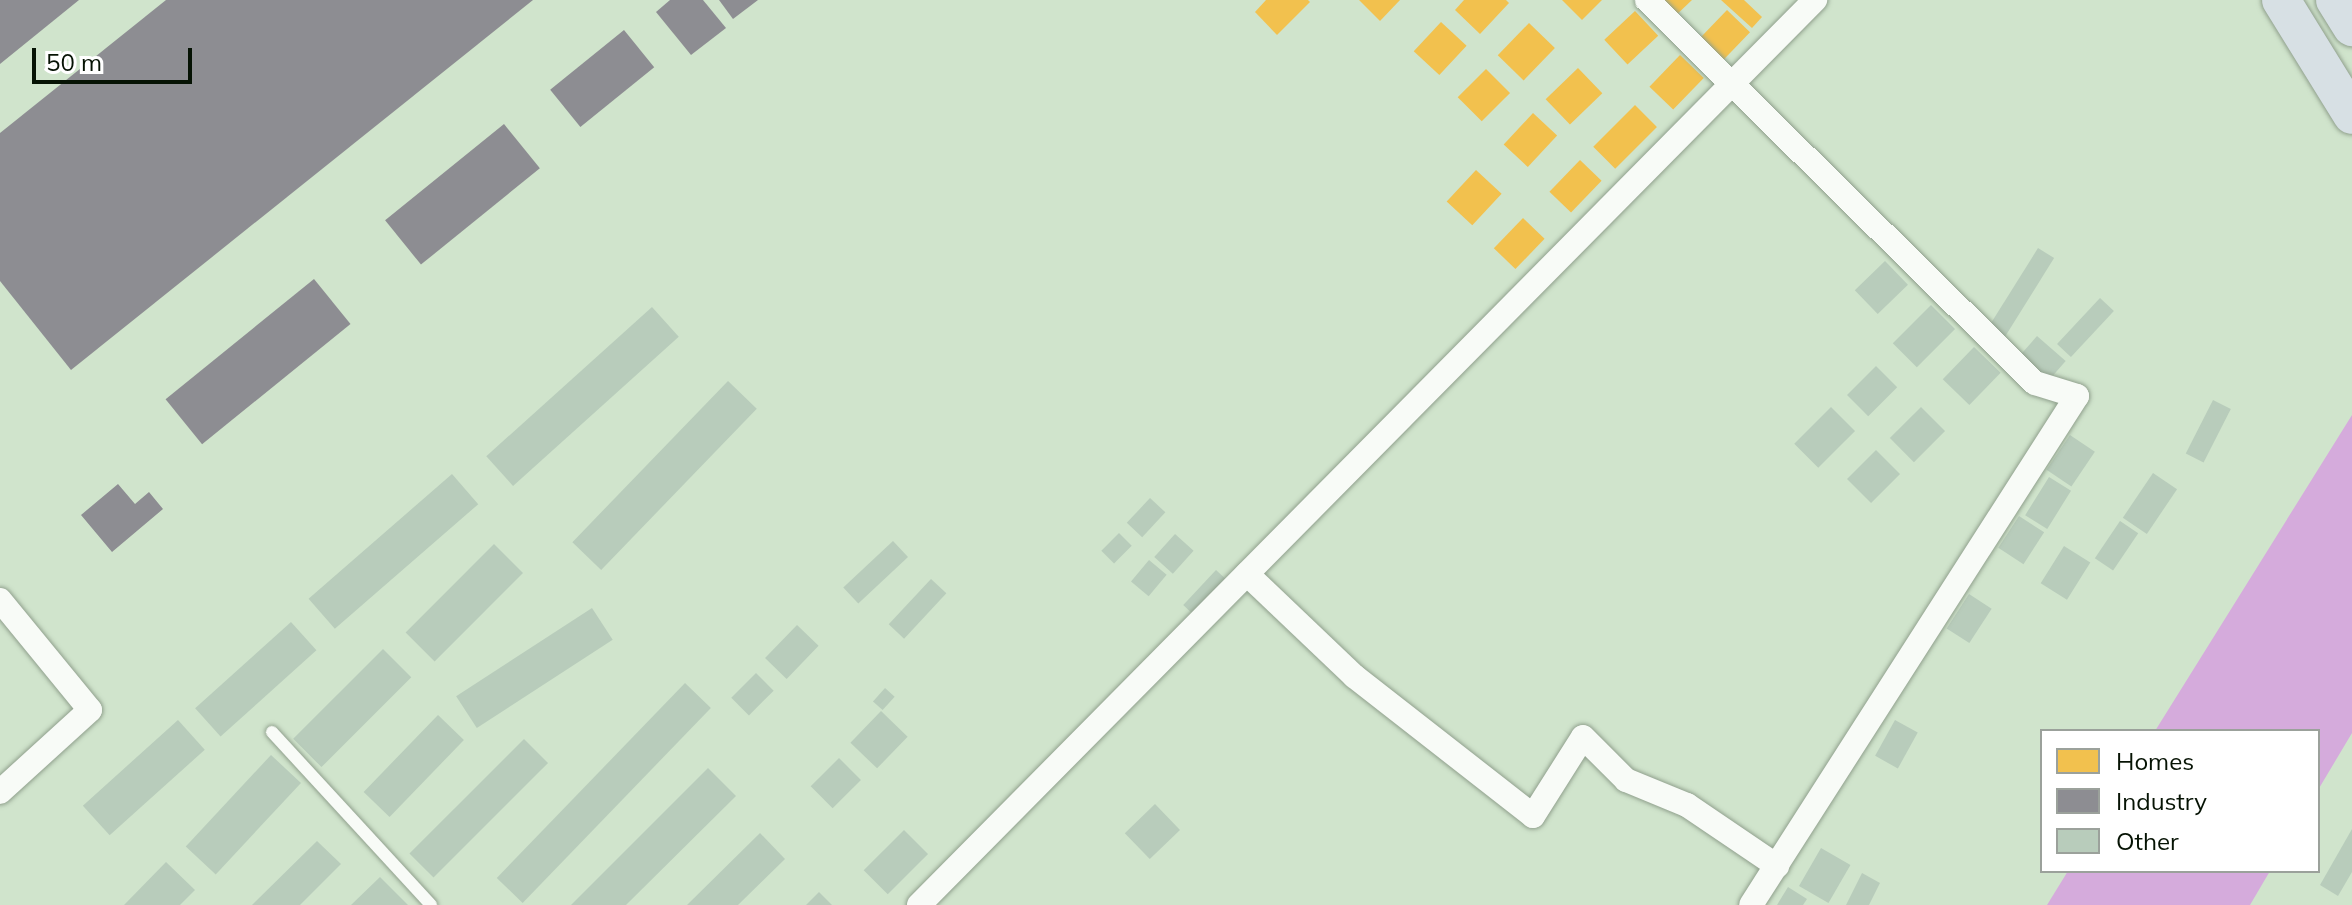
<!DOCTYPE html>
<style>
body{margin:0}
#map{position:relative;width:2352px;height:905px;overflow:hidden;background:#d0e4cc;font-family:Mulish,sans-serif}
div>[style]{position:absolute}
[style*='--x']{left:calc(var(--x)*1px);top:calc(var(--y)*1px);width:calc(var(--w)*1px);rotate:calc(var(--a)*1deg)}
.water>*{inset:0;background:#d5abdc}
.homes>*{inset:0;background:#f2c14e;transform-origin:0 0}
.industry>*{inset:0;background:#8d8d92;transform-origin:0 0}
.building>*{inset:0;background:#b8ccbb;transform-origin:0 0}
.roads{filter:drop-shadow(0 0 2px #90a08d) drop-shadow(0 0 2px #90a08d)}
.service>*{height:12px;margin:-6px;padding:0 6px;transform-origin:6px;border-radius:6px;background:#f8fbf7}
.minor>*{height:24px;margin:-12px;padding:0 12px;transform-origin:12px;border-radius:12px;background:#f8fbf7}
.trunk>*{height:38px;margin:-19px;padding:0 19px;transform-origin:19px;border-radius:19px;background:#d7e0e4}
span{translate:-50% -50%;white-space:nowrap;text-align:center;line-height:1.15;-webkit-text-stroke:8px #fff;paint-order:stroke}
.legend{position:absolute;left:2040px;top:729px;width:280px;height:144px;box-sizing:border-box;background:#fff;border:2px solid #9ba19b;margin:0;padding:10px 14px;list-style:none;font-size:24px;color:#061304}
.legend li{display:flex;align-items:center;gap:16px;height:40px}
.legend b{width:40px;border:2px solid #9ba19b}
.scale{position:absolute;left:32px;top:48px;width:160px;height:36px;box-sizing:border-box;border:4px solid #061304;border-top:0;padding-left:10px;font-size:24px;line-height:28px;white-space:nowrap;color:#061304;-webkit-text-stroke:6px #fff;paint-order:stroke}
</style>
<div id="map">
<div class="water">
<i style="clip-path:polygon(2352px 415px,2352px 733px,2318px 790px,2318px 731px,2155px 731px)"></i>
<i style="clip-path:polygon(2068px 871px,2270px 871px,2250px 905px,2047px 905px)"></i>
</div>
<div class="homes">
<i style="clip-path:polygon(1266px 0,1308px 0,1310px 2px,1277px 35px,1255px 12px)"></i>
<i style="clip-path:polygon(1359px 0,1400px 0,1380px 21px)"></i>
<i style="clip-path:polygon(1464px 0,1506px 0,1509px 3px,1480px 34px,1455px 10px)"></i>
<i style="clip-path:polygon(1562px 0,1602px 0,1582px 20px)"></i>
<i style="clip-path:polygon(1653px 0,1692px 0,1672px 19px)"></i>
<i style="clip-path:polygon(1721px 0,1744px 0,1762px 17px,1752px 28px)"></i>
<i style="left:1727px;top:10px;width:32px;height:44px;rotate:44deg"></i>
<i style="left:1635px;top:11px;width:34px;height:42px;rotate:47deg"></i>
<i style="left:1441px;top:22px;width:35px;height:40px;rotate:43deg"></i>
<i style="left:1529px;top:23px;width:36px;height:45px;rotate:44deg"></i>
<i style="left:1680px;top:55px;width:33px;height:44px;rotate:44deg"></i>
<i style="left:1578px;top:68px;width:35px;height:45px;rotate:46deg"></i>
<i style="left:1486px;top:69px;width:34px;height:40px;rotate:45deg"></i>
<i style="left:1635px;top:105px;width:31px;height:59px;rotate:45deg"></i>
<i style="left:1533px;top:113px;width:33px;height:43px;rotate:43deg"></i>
<i style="left:1580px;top:160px;width:30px;height:44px;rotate:44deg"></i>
<i style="left:1476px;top:170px;width:35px;height:43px;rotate:43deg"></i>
<i style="left:1523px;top:218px;width:30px;height:42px;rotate:44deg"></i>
</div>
<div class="industry">
<i style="clip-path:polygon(0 0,79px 0,0 64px)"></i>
<i style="clip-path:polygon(166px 0,533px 0,71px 370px,0 281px,0 133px)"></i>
<i style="clip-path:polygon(670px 0,703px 0,726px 28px,691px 55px,656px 12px)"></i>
<i style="clip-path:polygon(719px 0,758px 0,733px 19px)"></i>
<i style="left:624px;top:30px;width:48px;height:95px;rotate:51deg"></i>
<i style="left:504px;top:124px;width:57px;height:153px;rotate:51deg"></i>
<i style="left:314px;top:279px;width:58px;height:191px;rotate:51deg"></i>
<i style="clip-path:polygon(118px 484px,135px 504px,149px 492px,163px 509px,112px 552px,81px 515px)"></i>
</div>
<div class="building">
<i style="left:2038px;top:248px;width:19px;height:93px;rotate:32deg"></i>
<i style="left:1885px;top:261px;width:33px;height:42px;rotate:46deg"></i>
<i style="left:2100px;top:298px;width:19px;height:63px;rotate:43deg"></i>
<i style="left:1931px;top:305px;width:34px;height:54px;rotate:45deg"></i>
<i style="left:652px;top:307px;width:40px;height:223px;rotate:48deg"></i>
<i style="left:2037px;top:336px;width:38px;height:25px;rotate:41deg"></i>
<i style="left:1974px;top:347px;width:37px;height:45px;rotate:44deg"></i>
<i style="left:1876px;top:366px;width:30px;height:41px;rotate:45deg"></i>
<i style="left:728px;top:381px;width:40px;height:224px;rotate:44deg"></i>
<i style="left:2213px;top:400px;width:20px;height:60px;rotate:27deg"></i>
<i style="left:1831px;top:407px;width:34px;height:52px;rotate:45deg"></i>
<i style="left:1921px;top:407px;width:34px;height:44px;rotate:45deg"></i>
<i style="left:2070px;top:435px;width:30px;height:42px;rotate:34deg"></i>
<i style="left:1876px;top:450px;width:34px;height:41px;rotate:45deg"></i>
<i style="left:2153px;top:473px;width:29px;height:54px;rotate:34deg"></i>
<i style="left:452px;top:474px;width:40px;height:190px;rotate:49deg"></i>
<i style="left:2049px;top:477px;width:26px;height:45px;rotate:32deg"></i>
<i style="left:1150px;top:498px;width:21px;height:34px;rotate:43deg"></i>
<i style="left:2019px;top:516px;width:30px;height:38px;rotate:33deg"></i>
<i style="left:2120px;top:521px;width:22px;height:45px;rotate:34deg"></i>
<i style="left:1119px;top:533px;width:18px;height:25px;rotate:45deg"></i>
<i style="left:1175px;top:534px;width:25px;height:31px;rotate:42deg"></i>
<i style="left:893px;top:541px;width:22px;height:68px;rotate:47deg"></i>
<i style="left:494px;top:544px;width:41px;height:125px;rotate:45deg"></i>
<i style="left:2064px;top:546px;width:31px;height:44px;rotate:32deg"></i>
<i style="left:1149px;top:560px;width:23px;height:28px;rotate:40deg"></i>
<i style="left:1216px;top:570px;width:18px;height:48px;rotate:43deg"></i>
<i style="left:931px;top:579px;width:21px;height:62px;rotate:43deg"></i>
<i style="left:1969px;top:594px;width:27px;height:41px;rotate:33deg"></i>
<i style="left:592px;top:608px;width:38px;height:162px;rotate:57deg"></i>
<i style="left:291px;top:622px;width:38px;height:129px;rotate:48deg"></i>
<i style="left:797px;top:625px;width:30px;height:46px;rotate:44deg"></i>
<i style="left:383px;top:649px;width:40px;height:127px;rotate:45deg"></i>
<i style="left:756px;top:673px;width:25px;height:35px;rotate:45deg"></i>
<i style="left:685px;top:683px;width:36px;height:271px;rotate:44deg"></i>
<i style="left:885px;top:688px;width:13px;height:18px;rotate:42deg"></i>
<i style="left:881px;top:711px;width:37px;height:44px;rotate:44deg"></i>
<i style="left:438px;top:715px;width:36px;height:107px;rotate:44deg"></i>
<i style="left:178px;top:720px;width:40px;height:128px;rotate:48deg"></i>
<i style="left:1895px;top:720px;width:26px;height:41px;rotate:29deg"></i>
<i style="left:524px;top:739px;width:34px;height:162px;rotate:45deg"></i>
<i style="left:271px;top:755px;width:41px;height:125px;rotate:43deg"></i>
<i style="left:839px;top:758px;width:31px;height:40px;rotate:45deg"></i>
<i style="clip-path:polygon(708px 768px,736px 796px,626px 905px,571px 905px)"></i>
<i style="left:1155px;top:804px;width:36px;height:42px;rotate:46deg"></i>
<i style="clip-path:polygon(2352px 829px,2352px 872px,2338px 896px,2320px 885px)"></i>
<i style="left:904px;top:830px;width:34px;height:57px;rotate:45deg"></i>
<i style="clip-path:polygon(760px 833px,785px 859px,738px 905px,687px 905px)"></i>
<i style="clip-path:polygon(317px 841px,341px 864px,300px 905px,252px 905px)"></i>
<i style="left:1821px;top:848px;width:34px;height:44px;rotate:30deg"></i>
<i style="clip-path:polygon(166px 862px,195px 890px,180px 905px,124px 905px)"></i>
<i style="clip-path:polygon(1862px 873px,1880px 883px,1869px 905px,1846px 905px)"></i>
<i style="clip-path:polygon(380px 877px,408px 905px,351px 905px)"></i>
<i style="clip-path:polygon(1788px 887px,1807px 899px,1803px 905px,1777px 905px)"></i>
<i style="clip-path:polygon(819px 892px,832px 905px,806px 905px)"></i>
</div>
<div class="roads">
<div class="service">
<i style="--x:272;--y:732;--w:235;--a:47.4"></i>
</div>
<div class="minor">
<i style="--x:1647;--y:0;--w:545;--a:44.63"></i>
<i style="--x:2035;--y:383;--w:44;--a:17.2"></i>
<i style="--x:2077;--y:396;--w:604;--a:122.64"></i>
<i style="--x:1247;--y:574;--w:148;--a:43.6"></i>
<i style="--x:1354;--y:676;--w:227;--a:38"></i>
<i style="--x:1533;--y:816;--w:93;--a:-57.7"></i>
<i style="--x:1583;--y:737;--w:61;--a:45"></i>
<i style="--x:1626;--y:780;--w:66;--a:22.3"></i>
<i style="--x:1687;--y:805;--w:109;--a:34.1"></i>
<i style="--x:0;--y:600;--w:142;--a:50.7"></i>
<i style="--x:90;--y:710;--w:122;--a:137.7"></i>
<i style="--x:919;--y:905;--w:1274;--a:-45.29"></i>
</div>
<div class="trunk">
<i style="--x:2281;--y:0;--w:135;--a:58.3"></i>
<i style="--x:2335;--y:0;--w:32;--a:58"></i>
</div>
</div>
<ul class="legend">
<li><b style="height:22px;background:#f2c14e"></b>Homes</li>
<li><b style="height:22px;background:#8d8d92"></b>Industry</li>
<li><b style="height:22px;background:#b8ccbb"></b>Other</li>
</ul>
<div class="scale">50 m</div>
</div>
